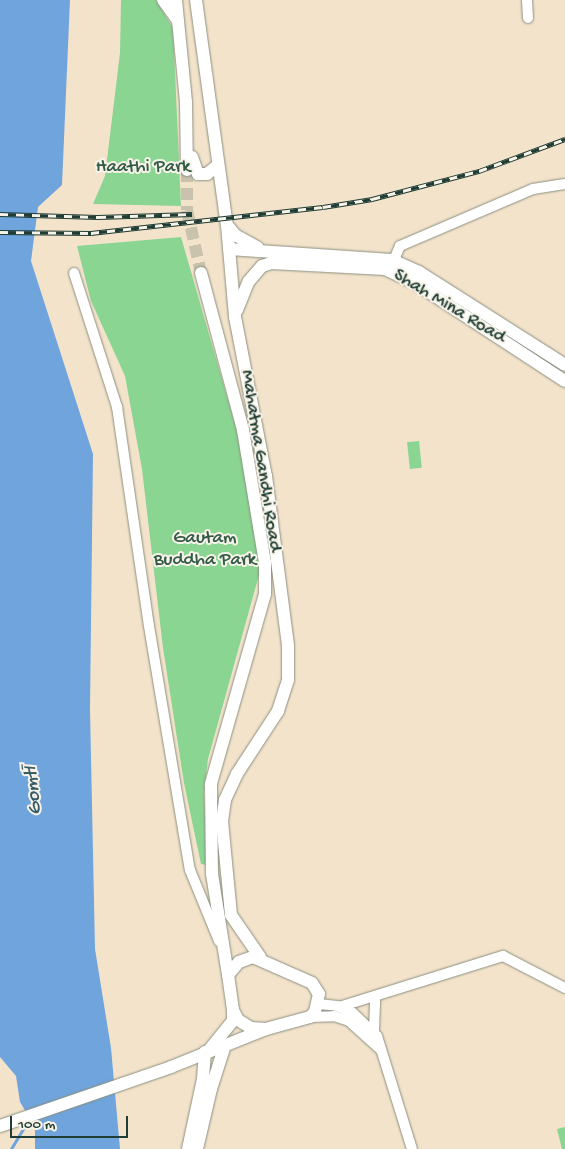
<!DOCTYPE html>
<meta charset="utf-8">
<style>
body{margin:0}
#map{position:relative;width:565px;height:1149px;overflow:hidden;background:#f4e3cb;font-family:"Gochi Hand",sans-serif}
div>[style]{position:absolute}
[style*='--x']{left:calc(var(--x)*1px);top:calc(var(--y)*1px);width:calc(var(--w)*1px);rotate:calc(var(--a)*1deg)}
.green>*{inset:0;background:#8ad591;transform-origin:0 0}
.water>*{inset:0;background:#70a4dc}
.stream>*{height:2.5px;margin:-1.25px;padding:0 1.25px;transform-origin:1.25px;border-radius:1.25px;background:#70a4dc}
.major-tunnel>*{height:12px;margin-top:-6px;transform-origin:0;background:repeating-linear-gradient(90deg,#c9c2ad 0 12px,transparent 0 18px)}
.roads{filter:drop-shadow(0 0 1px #8a9080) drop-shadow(0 0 1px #8a9080)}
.minor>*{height:10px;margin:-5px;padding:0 5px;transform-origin:5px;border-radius:5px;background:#fff}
.major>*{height:12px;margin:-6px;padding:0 6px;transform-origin:6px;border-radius:6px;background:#fff}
.rail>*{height:4.5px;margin-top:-2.25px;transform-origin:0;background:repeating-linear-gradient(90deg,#f7f3e8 0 8px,#1f3d34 0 16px);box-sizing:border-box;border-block:1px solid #1f3d34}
span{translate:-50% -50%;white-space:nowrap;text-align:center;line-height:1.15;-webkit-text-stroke:4px #f7f3e8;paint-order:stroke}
.park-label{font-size:19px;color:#345b47}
.street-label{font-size:19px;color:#1f3d34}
.water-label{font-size:20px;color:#375c66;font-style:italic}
.scale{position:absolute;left:10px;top:1116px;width:118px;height:22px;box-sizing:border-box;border:2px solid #1f3d34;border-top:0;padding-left:6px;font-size:15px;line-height:18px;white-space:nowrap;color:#1f3d34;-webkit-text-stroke:4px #f7f3e8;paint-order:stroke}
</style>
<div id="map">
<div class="green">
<i style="clip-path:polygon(121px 0,156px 0,173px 28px,181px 206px,93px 204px,105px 176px,120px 53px)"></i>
<i style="clip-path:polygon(181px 237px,236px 428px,259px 544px,259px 575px,208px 759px,204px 793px,207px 865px,201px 864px,184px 783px,163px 648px,142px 469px,125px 376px,91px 301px,77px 246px)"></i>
<i style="left:419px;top:441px;width:27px;height:12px;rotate:84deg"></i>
<i style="clip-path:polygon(565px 1127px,565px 1149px,562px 1149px,557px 1129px)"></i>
</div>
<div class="water">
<i style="clip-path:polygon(0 0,70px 0,62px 185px,38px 207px,31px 261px,93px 454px,90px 709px,95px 949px,111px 1048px,120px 1149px,35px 1149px,35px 1127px,20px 1102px,16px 1076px,0 1057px)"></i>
</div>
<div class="stream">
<i style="--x:11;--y:1149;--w:33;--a:-59"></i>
</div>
<div class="major-tunnel">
<i style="--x:187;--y:170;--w:40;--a:90"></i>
<i style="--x:187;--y:210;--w:65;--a:77.5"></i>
</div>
<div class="roads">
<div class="minor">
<i style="--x:527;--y:0;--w:18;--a:87"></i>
<i style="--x:391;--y:267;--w:23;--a:-67"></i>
<i style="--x:400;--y:246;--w:145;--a:-23.2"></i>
<i style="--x:533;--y:189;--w:32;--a:-9"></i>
<i style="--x:74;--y:273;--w:141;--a:72.2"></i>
<i style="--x:117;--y:407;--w:221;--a:81.7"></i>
<i style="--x:149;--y:626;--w:247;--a:80.5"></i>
<i style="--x:190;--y:870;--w:77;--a:67.8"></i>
<i style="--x:319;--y:1004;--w:18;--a:6"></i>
<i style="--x:337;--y:1006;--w:17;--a:24"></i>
<i style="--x:353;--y:1013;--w:33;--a:44"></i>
<i style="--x:377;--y:1036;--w:118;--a:72.8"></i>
<i style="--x:339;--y:1007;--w:172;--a:-17.3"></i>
<i style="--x:503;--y:956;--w:70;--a:27.3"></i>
<i style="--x:310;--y:1017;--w:24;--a:-2"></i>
<i style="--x:334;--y:1016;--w:16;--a:18"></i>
<i style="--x:349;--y:1021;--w:43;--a:42.2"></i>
<i style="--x:374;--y:1032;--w:36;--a:-88"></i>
</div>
<div class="major">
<i style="--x:163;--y:0;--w:24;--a:54"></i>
<i style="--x:176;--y:0;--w:102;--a:84.4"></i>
<i style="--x:186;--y:102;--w:68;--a:89.2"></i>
<i style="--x:196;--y:0;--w:227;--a:82.2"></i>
<i style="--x:227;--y:225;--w:92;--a:85"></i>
<i style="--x:235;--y:317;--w:162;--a:79"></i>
<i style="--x:266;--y:476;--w:171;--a:82.6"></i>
<i style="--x:288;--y:646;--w:34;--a:90"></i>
<i style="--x:288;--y:680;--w:33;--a:108"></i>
<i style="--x:278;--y:711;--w:75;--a:123.1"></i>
<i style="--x:237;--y:774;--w:29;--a:115"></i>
<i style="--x:225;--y:800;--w:21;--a:98"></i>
<i style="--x:222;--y:821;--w:94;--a:84.5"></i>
<i style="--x:231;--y:915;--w:51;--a:55.4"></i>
<i style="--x:192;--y:157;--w:18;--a:71"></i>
<i style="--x:198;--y:174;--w:9;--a:0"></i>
<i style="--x:207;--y:174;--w:14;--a:-39"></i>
<i style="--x:227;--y:225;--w:13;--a:51"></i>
<i style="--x:235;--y:235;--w:26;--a:29"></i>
<i style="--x:229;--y:249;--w:163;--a:3.9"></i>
<i style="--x:392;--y:260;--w:30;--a:24"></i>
<i style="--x:419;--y:272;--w:173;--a:32.5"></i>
<i style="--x:201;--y:273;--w:163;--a:75"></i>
<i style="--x:243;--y:430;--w:135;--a:80.6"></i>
<i style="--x:265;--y:563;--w:31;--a:90"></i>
<i style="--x:265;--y:594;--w:198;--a:105.9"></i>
<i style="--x:211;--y:784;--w:90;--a:89.4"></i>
<i style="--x:212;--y:874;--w:102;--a:81"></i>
<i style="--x:237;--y:310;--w:31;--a:-68"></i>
<i style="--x:249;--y:281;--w:20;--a:-49"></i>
<i style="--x:262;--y:266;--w:9;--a:-18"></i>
<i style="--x:271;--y:263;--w:114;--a:3"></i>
<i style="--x:385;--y:269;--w:33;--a:25"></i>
<i style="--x:415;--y:283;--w:179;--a:33.2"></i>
<i style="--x:253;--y:957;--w:64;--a:23.8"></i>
<i style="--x:312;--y:983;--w:13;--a:58"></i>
<i style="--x:319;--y:994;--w:18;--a:103"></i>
<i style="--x:315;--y:1012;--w:7;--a:135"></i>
<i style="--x:310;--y:1017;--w:46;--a:164.7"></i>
<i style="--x:266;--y:1029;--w:15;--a:-176"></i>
<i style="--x:251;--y:1028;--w:15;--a:-148"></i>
<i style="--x:238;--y:1020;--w:11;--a:-117"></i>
<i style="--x:233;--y:1010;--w:35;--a:-98"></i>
<i style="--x:228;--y:975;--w:17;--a:-50"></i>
<i style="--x:239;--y:962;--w:15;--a:-20"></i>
<i style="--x:210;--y:1049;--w:36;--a:-51"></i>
<i style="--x:233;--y:1021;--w:11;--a:-90"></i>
<i style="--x:0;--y:1126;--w:181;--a:-19"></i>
<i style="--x:171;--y:1067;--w:102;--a:-21.8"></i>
<i style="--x:188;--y:1149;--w:72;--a:-77.9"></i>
<i style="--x:203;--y:1079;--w:27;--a:-86"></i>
<i style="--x:197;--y:1149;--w:62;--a:-76.9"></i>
<i style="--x:211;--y:1089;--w:46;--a:-72.3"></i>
</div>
</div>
<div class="rail">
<i style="--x:0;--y:214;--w:98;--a:1.8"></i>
<i style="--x:98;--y:217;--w:94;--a:-1.8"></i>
<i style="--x:0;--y:232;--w:91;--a:0.6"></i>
<i style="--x:91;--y:233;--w:233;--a:-6.4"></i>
<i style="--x:323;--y:207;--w:50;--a:-9.3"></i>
<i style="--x:372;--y:199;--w:111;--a:-14.7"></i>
<i style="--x:479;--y:171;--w:92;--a:-20.4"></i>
</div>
<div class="park-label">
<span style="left:143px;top:168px">Haathi Park</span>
<span style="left:205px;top:550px">Gautam<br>Buddha Park</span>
</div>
<div class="street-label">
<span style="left:449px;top:307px;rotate:31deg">Shah Mina Road</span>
<span style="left:260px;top:461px;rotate:81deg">Mahatma Gandhi Road</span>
</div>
<div class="water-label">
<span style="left:34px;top:790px;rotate:-96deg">Gomtī</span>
</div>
<div class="scale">100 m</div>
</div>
